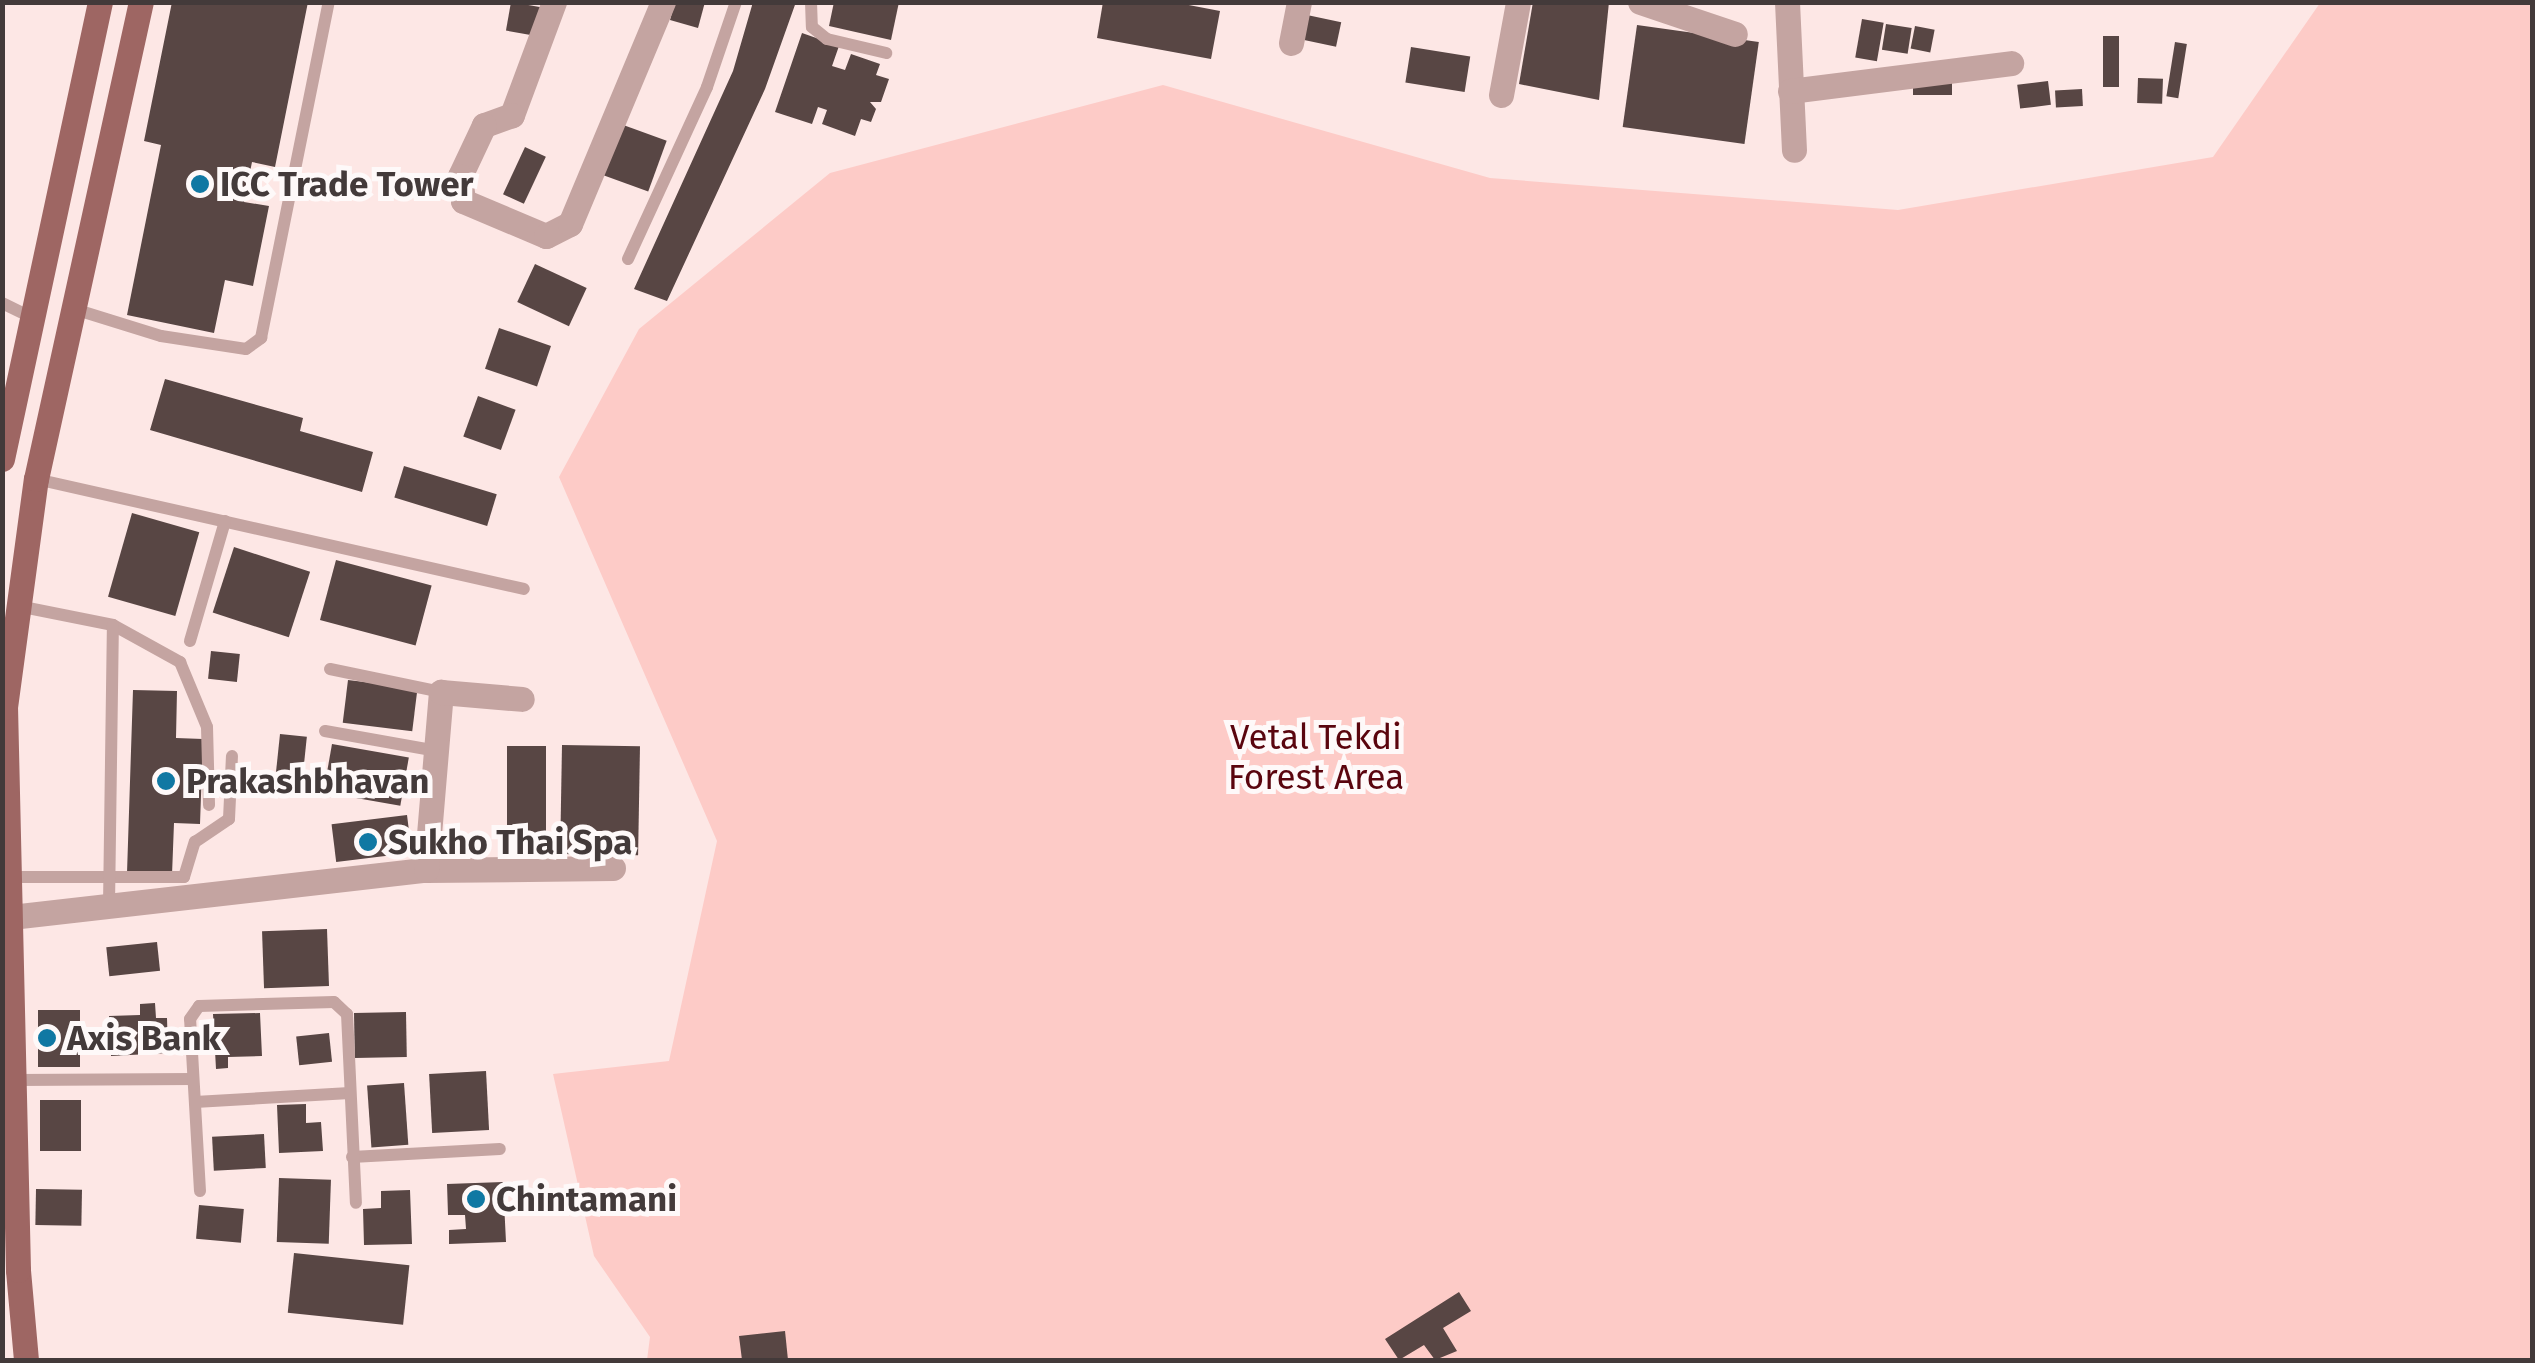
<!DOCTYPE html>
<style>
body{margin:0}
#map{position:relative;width:2535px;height:1363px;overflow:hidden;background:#fde7e5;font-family:"Fira Sans",sans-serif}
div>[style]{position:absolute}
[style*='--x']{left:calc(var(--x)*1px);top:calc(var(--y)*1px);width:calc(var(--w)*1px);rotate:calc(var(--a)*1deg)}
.green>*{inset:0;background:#fdcbc7}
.building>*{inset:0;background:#584644;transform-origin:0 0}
.lane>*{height:12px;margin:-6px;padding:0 6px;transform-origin:6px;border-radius:6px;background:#c4a4a1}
.street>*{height:25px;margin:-12.5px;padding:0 12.5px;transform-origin:12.5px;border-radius:12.5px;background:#c4a4a1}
.primary>*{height:25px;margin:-12.5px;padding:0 12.5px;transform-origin:12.5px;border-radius:12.5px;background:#9e6663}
.dots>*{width:28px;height:28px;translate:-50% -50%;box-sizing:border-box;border:5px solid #fef9f9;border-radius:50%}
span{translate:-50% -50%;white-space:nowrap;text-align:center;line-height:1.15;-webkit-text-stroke:10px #fef9f9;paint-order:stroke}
.poi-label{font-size:35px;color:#433a3a;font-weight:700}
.left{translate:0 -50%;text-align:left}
.park-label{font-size:35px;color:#5a050e}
.frame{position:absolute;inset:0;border:5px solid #433a3a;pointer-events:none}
</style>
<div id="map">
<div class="green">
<i style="clip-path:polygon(2320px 3px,2532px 3px,2532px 1360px,647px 1360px,650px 1337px,594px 1256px,553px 1074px,669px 1061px,717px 841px,559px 477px,639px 329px,830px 173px,1163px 85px,1490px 178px,1898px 210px,2213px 157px)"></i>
</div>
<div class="building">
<i style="clip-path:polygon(172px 2px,308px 2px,275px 167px,252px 162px,244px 202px,269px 206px,253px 286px,225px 280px,214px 333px,127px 315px,161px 145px,144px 141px)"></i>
<i style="left:511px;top:2px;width:35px;height:29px;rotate:10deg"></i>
<i style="clip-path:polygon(675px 2px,705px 2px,698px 28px,670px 20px)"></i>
<i style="clip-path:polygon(753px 2px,796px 2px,765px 89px,667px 301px,634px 289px,733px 71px)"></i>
<i style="clip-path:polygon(834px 2px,899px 2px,891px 40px,829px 26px)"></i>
<i style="clip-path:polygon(1103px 2px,1173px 2px,1220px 11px,1211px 59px,1097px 38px)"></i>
<i style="clip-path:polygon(1533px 2px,1609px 2px,1599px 100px,1519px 84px)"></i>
<i style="left:1307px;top:15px;width:35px;height:25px;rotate:12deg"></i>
<i style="left:1862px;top:19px;width:22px;height:39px;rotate:10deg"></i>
<i style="left:1886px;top:24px;width:26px;height:26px;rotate:9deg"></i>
<i style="left:1637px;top:25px;width:123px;height:103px;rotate:8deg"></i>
<i style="left:1915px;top:26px;width:20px;height:23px;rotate:11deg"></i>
<i style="clip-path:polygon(802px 33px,839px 46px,832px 66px,845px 70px,851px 54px,880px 64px,876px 75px,889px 79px,881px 102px,870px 102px,876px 109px,871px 122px,861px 119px,855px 136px,822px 124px,827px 110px,818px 107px,812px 124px,775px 112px)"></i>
<i style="left:2103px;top:36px;width:16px;height:51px"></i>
<i style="left:2175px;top:42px;width:12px;height:55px;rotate:9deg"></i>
<i style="left:1411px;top:47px;width:60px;height:36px;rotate:9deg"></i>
<i style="left:2138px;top:78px;width:25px;height:25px;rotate:2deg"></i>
<i style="left:1952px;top:79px;width:16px;height:39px;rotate:90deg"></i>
<i style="left:2048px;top:81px;width:24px;height:31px;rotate:83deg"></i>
<i style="left:2082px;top:89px;width:17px;height:27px;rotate:87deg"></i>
<i style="left:615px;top:122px;width:55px;height:54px;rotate:20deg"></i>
<i style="left:525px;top:147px;width:23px;height:52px;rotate:25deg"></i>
<i style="left:535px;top:264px;width:57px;height:42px;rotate:25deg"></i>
<i style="left:499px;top:328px;width:55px;height:43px;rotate:19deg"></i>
<i style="clip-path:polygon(165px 379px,303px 418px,300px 431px,373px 452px,362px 492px,150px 430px)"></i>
<i style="left:478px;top:396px;width:40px;height:43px;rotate:20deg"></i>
<i style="left:404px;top:466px;width:97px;height:33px;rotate:17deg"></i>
<i style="left:132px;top:513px;width:70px;height:87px;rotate:16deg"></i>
<i style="left:234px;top:547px;width:80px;height:69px;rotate:18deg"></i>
<i style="left:336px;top:560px;width:99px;height:62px;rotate:15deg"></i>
<i style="left:211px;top:651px;width:29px;height:28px;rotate:6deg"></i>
<i style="left:348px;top:680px;width:70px;height:43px;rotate:7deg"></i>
<i style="clip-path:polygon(133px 690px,177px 691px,176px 738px,203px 739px,200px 824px,174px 823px,172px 875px,127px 873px)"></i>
<i style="left:280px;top:734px;width:27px;height:57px;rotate:6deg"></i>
<i style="left:332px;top:744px;width:78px;height:49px;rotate:10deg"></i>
<i style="left:562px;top:745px;width:78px;height:109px;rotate:1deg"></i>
<i style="left:507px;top:746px;width:39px;height:111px"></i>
<i style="left:407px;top:815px;width:38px;height:76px;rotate:83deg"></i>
<i style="left:327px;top:929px;width:57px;height:65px;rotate:88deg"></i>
<i style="left:157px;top:942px;width:29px;height:51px;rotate:84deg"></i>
<i style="clip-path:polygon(155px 1003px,156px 1018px,167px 1018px,168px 1053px,111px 1056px,109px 1016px,140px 1015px,140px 1004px)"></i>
<i style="left:38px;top:1010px;width:42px;height:57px"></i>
<i style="left:406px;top:1012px;width:45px;height:52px;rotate:89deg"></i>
<i style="clip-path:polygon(260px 1013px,262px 1056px,228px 1057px,228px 1068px,216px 1069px,213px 1014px)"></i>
<i style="left:329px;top:1033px;width:29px;height:33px;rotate:84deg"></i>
<i style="left:486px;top:1071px;width:59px;height:57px;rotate:87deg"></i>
<i style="left:404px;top:1083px;width:62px;height:37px;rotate:86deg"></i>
<i style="left:40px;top:1100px;width:41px;height:51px"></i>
<i style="clip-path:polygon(306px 1104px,306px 1123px,321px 1122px,323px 1151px,279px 1153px,277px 1105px)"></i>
<i style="left:264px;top:1134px;width:34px;height:52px;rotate:87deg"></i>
<i style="left:279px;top:1178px;width:52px;height:64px;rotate:2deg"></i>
<i style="clip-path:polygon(503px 1182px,506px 1242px,449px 1244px,449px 1230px,466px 1229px,465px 1215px,448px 1215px,447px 1184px)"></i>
<i style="left:36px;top:1189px;width:46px;height:36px;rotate:1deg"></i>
<i style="clip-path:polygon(410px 1190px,412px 1244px,364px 1245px,363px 1209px,381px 1208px,381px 1191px)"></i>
<i style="left:199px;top:1205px;width:45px;height:34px;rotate:5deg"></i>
<i style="left:294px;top:1253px;width:116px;height:60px;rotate:6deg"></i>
<i style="clip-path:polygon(1459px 1292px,1471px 1311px,1443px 1328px,1457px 1351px,1435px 1360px,1424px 1345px,1399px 1360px,1385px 1339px)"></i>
<i style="clip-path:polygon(785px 1331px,788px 1360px,742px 1360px,739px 1336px)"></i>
</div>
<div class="lane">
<i style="--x:811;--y:2;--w:25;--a:88"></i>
<i style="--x:812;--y:27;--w:19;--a:39"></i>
<i style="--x:827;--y:39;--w:61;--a:13.3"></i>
<i style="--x:628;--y:259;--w:189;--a:-65.3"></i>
<i style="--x:707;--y:87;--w:90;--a:-71.2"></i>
<i style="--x:2;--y:303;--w:34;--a:26"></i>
<i style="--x:74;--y:309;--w:91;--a:17.2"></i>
<i style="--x:161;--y:336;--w:86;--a:8.7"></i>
<i style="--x:246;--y:349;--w:19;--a:-36"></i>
<i style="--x:261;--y:338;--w:343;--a:-78.6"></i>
<i style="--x:36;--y:479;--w:500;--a:12.7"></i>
<i style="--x:18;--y:606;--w:97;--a:11.3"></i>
<i style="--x:113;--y:625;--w:77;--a:28.9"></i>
<i style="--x:180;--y:662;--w:70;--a:67.4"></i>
<i style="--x:207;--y:727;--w:78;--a:88.5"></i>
<i style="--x:190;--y:641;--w:125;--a:-73.7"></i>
<i style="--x:330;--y:669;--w:113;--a:11.7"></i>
<i style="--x:325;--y:731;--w:114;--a:10.1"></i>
<i style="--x:10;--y:877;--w:174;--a:0"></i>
<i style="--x:184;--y:877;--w:37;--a:-73"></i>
<i style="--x:195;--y:842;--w:41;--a:-34.1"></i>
<i style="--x:229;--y:819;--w:63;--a:-87.3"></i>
<i style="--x:109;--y:905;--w:280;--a:-89.2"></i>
<i style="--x:16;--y:1080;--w:177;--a:-0.3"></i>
<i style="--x:195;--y:1102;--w:155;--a:-3.3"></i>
<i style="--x:352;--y:1157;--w:148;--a:-3.1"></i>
<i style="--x:200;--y:1191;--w:172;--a:-93.3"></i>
<i style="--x:190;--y:1019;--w:16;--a:-55"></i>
<i style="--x:199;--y:1006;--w:135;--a:-1.7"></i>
<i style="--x:334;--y:1002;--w:18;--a:43"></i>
<i style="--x:347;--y:1014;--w:189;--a:87.3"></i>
</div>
<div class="street">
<i style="--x:554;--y:2;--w:121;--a:110.4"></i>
<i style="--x:512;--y:115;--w:30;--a:160"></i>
<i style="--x:484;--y:125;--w:56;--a:115.2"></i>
<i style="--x:460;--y:176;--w:25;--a:83"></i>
<i style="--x:463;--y:201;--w:90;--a:22.9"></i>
<i style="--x:546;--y:236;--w:27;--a:-27"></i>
<i style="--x:570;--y:224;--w:241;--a:-67.3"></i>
<i style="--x:1640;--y:2;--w:100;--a:18.6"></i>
<i style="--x:1787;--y:2;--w:148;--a:87.3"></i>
<i style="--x:1291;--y:43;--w:42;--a:-79"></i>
<i style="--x:1790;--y:91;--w:223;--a:-7.2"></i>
<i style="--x:1501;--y:95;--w:95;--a:-79.6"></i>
<i style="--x:426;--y:870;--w:187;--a:-0.6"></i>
<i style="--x:11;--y:917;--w:418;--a:-6.5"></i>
<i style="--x:426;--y:870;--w:179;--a:-85.2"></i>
<i style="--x:441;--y:692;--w:81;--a:4.9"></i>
</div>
<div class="primary">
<i style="--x:2;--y:459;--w:467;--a:-77.9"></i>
<i style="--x:26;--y:1360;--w:90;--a:-95.1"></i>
<i style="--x:18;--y:1270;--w:563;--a:-91.32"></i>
<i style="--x:5;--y:707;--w:230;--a:-82.3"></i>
<i style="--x:36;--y:479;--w:488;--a:-77.6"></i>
</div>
<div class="dots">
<i style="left:200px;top:184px;background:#1078a3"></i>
<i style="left:166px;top:781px;background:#1078a3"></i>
<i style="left:368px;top:842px;background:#1078a3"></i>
<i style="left:47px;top:1038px;background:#1078a3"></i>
<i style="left:476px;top:1199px;background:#1078a3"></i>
</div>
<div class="poi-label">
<span class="left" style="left:220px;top:184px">ICC Trade Tower</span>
<span class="left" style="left:186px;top:781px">Prakashbhavan</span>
<span class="left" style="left:388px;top:842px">Sukho Thai Spa</span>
<span class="left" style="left:67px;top:1038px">Axis Bank</span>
<span class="left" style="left:496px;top:1199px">Chintamani</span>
</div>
<div class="park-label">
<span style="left:1316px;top:757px">Vetal Tekdi<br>Forest Area</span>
</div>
<div class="frame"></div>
</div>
